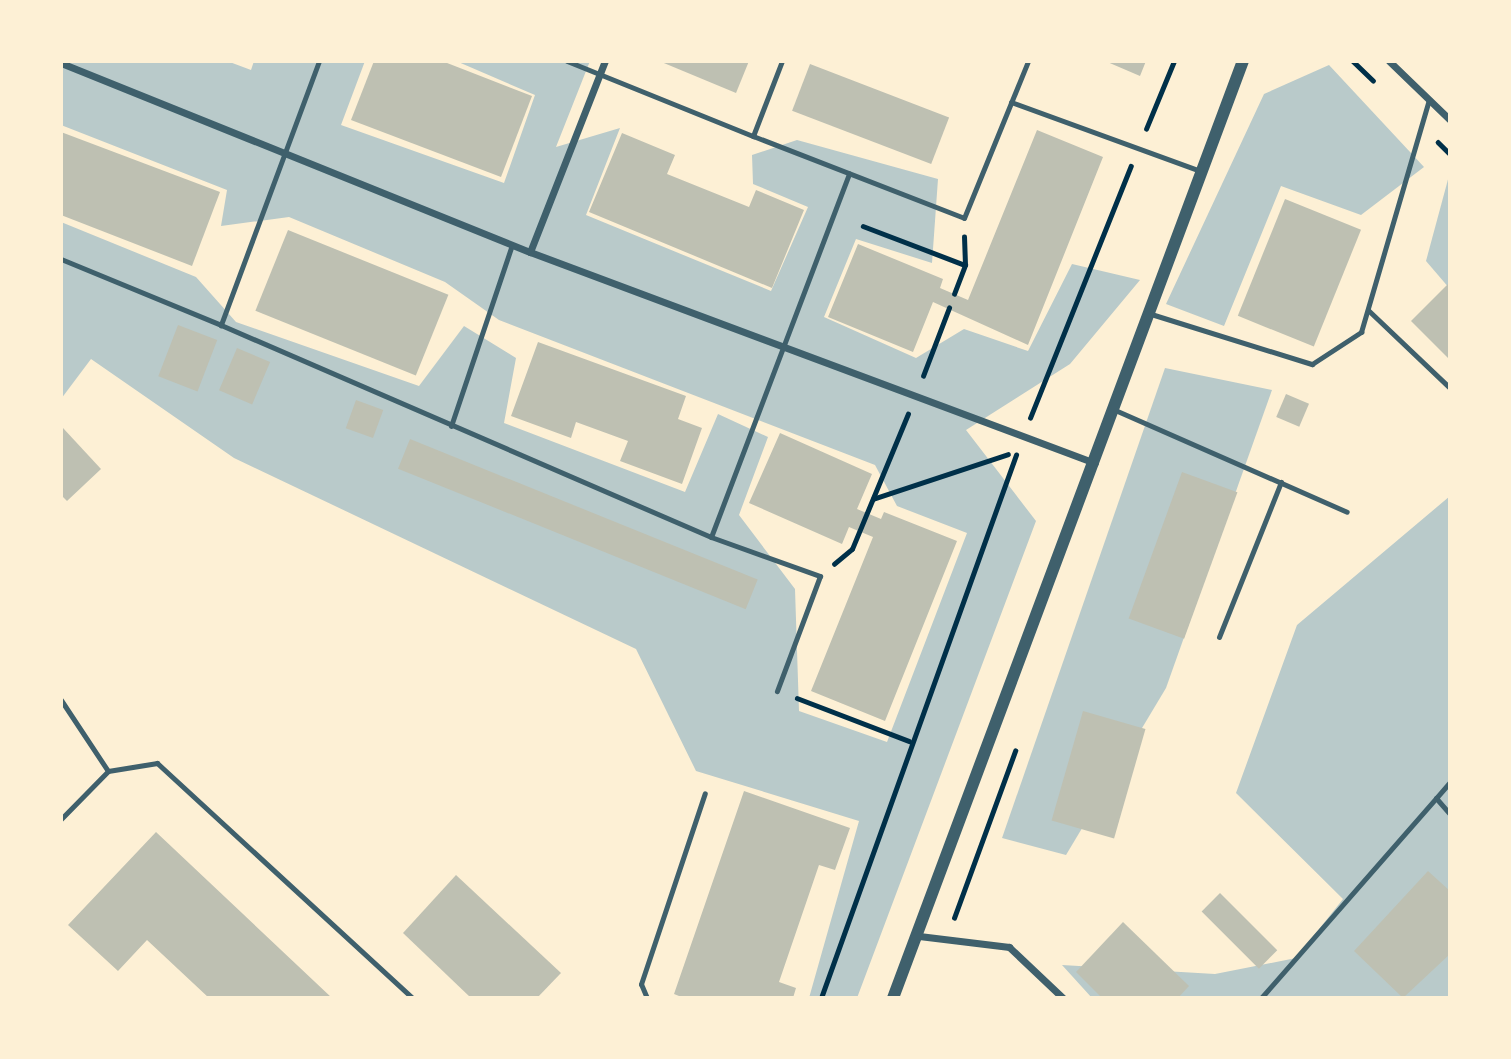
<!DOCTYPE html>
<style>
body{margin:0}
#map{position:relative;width:1511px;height:1059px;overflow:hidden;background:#fdf0d5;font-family:"Sofia Sans Condensed",sans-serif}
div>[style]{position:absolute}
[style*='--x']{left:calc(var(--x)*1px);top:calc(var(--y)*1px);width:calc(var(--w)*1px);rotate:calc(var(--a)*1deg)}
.green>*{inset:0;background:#b9caca}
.building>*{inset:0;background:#bec0b2;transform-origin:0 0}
.path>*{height:4.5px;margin:-2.25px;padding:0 2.25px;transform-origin:2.25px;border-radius:2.25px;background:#003049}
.service>*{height:5px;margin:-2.5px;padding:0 2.5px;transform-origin:2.5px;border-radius:2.5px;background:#3f606c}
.minor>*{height:7px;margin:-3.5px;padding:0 3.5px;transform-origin:3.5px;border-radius:3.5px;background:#3f606c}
.tertiary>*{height:12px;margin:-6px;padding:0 6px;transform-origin:6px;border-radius:6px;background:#3f606c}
span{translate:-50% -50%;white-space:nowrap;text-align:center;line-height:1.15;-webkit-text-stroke:7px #fdf0d5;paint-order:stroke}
.frame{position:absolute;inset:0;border:63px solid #fdf0d5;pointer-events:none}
</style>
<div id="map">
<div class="green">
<i style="clip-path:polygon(61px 61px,227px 61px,251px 70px,254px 61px,365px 61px,341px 125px,504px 183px,535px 95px,456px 61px,590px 61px,556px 147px,620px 128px,586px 215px,771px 291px,808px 207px,753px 184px,752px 155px,797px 140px,938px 179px,932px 263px,856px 239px,824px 317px,916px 358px,964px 329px,1028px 351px,1072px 264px,1140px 280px,1070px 364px,966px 430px,1036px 521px,857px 998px,809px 998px,859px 821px,696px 771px,636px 649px,234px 458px,91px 359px,61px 399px,61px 222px,196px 277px,236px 322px,419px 386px,464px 326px,516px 358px,504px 423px,685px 492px,718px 414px,768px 437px,739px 515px,795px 589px,799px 711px,887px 742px,967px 533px,897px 506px,875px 465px,499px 320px,445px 282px,289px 217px,221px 226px,227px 190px,61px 125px)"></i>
<i style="clip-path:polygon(1329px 65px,1424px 167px,1361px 215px,1281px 186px,1224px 326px,1166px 304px,1264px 94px)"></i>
<i style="clip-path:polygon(1450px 172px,1450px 289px,1426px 261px)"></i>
<i style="clip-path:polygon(1165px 368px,1272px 390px,1166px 688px,1066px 855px,1002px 838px)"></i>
<i style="clip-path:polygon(1450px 496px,1450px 998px,1092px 998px,1062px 965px,1215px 974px,1296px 958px,1343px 899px,1236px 793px,1297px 625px)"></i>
</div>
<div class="building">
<i style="clip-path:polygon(374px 61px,442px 61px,532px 96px,501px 177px,351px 120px)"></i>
<i style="clip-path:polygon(659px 61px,749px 61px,736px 93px)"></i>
<i style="clip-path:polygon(1105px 61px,1146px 61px,1140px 76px)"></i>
<i style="left:810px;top:64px;width:149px;height:50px;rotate:21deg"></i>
<i style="clip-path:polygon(1037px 130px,1103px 157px,1028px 345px,933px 302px,913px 352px,828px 317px,858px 244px,943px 279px,940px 288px,968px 300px)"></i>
<i style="clip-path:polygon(61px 132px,220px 192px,192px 266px,61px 215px)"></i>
<i style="clip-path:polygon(622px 133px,675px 155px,667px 174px,749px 207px,756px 190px,804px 210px,772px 288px,589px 212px)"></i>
<i style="left:1285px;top:199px;width:82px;height:126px;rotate:22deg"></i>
<i style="left:288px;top:230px;width:173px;height:87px;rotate:22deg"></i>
<i style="clip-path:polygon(1450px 282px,1450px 360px,1411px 321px)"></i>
<i style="left:178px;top:325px;width:42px;height:55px;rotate:21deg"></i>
<i style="clip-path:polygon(538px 342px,686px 396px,678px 419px,702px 428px,682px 484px,620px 461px,628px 441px,576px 422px,571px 438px,511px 416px)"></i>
<i style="left:237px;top:348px;width:36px;height:46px;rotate:23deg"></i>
<i style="left:1286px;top:394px;width:25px;height:25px;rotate:23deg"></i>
<i style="left:356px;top:400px;width:29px;height:30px;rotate:20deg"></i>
<i style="clip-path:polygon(63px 428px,101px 469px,67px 501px,61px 495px)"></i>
<i style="clip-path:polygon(780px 433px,872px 474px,857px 509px,881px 519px,884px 512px,957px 541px,885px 721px,811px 691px,873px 537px,849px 527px,842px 544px,749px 503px)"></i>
<i style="left:410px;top:439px;width:375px;height:32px;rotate:22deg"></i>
<i style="left:1182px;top:472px;width:59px;height:156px;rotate:20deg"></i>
<i style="left:1083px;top:711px;width:65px;height:114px;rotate:16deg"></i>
<i style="clip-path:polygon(744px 791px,850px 828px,835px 870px,819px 865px,779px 982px,796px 988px,793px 998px,684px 998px,674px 994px)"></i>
<i style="clip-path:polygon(156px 832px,332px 998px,209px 998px,147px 940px,118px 971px,68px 925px)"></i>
<i style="clip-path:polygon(1428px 871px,1450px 891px,1450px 954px,1403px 998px,1354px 951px)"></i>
<i style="clip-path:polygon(456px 875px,561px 973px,537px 998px,471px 998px,403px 933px)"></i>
<i style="left:1220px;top:893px;width:81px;height:26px;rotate:45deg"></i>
<i style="clip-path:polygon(1123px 922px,1189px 986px,1178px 998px,1102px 998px,1076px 972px)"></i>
</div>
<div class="path">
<i style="--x:1353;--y:61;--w:28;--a:44"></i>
<i style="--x:1146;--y:129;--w:74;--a:-67.6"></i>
<i style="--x:1438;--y:142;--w:17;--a:45"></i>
<i style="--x:863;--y:226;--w:109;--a:20.9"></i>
<i style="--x:954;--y:294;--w:31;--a:-69"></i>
<i style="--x:965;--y:265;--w:28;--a:-92"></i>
<i style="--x:923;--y:376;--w:73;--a:-69.1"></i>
<i style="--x:1030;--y:418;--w:271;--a:-68.2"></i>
<i style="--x:873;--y:499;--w:142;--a:-18.4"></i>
<i style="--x:834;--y:564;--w:23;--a:-40"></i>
<i style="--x:852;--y:549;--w:146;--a:-67.5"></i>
<i style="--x:797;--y:698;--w:120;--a:21"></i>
<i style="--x:954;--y:918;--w:178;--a:-69.9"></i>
<i style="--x:821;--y:998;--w:577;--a:-70.25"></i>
</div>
<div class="service">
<i style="--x:319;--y:61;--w:282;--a:110.4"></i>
<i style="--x:221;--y:325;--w:534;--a:23.4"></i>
<i style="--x:711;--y:537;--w:116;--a:19.7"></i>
<i style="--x:820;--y:576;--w:123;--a:110.5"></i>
<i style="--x:567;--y:61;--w:201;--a:22"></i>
<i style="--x:753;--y:136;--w:80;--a:-68.9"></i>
<i style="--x:1011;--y:102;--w:202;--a:20"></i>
<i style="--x:753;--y:136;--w:226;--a:21.2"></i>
<i style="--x:964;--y:218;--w:170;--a:-67.8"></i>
<i style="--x:61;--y:259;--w:173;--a:22.4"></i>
<i style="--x:1368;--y:310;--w:113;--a:43.6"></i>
<i style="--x:1151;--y:314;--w:169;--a:17.3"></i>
<i style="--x:1312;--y:364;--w:59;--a:-33.1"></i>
<i style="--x:1361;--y:332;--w:242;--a:-73.7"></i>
<i style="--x:1115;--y:410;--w:253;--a:23.7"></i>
<i style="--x:451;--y:426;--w:191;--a:-71.4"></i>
<i style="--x:711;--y:537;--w:389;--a:-69.2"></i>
<i style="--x:1219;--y:637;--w:167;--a:-68.2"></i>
<i style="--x:61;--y:700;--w:85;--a:56.5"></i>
<i style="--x:108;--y:771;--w:50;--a:-9.3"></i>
<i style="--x:157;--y:763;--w:348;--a:42.6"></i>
<i style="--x:1450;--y:782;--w:21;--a:131"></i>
<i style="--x:1436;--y:798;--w:21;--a:49"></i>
<i style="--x:61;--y:819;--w:67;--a:-45.6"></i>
<i style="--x:647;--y:998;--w:15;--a:-113"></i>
<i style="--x:641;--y:984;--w:201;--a:-71.5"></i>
<i style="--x:1261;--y:998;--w:266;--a:-48.8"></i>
</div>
<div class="minor">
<i style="--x:1389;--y:61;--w:85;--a:44"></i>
<i style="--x:61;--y:63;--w:506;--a:21.95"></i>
<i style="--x:530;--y:252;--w:603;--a:20.48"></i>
<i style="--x:530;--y:252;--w:205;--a:-68.6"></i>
<i style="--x:919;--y:936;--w:91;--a:7"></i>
<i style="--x:1009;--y:947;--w:74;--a:43.4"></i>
</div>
<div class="tertiary">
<i style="--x:893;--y:998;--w:1000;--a:-69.52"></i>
</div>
<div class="frame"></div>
</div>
